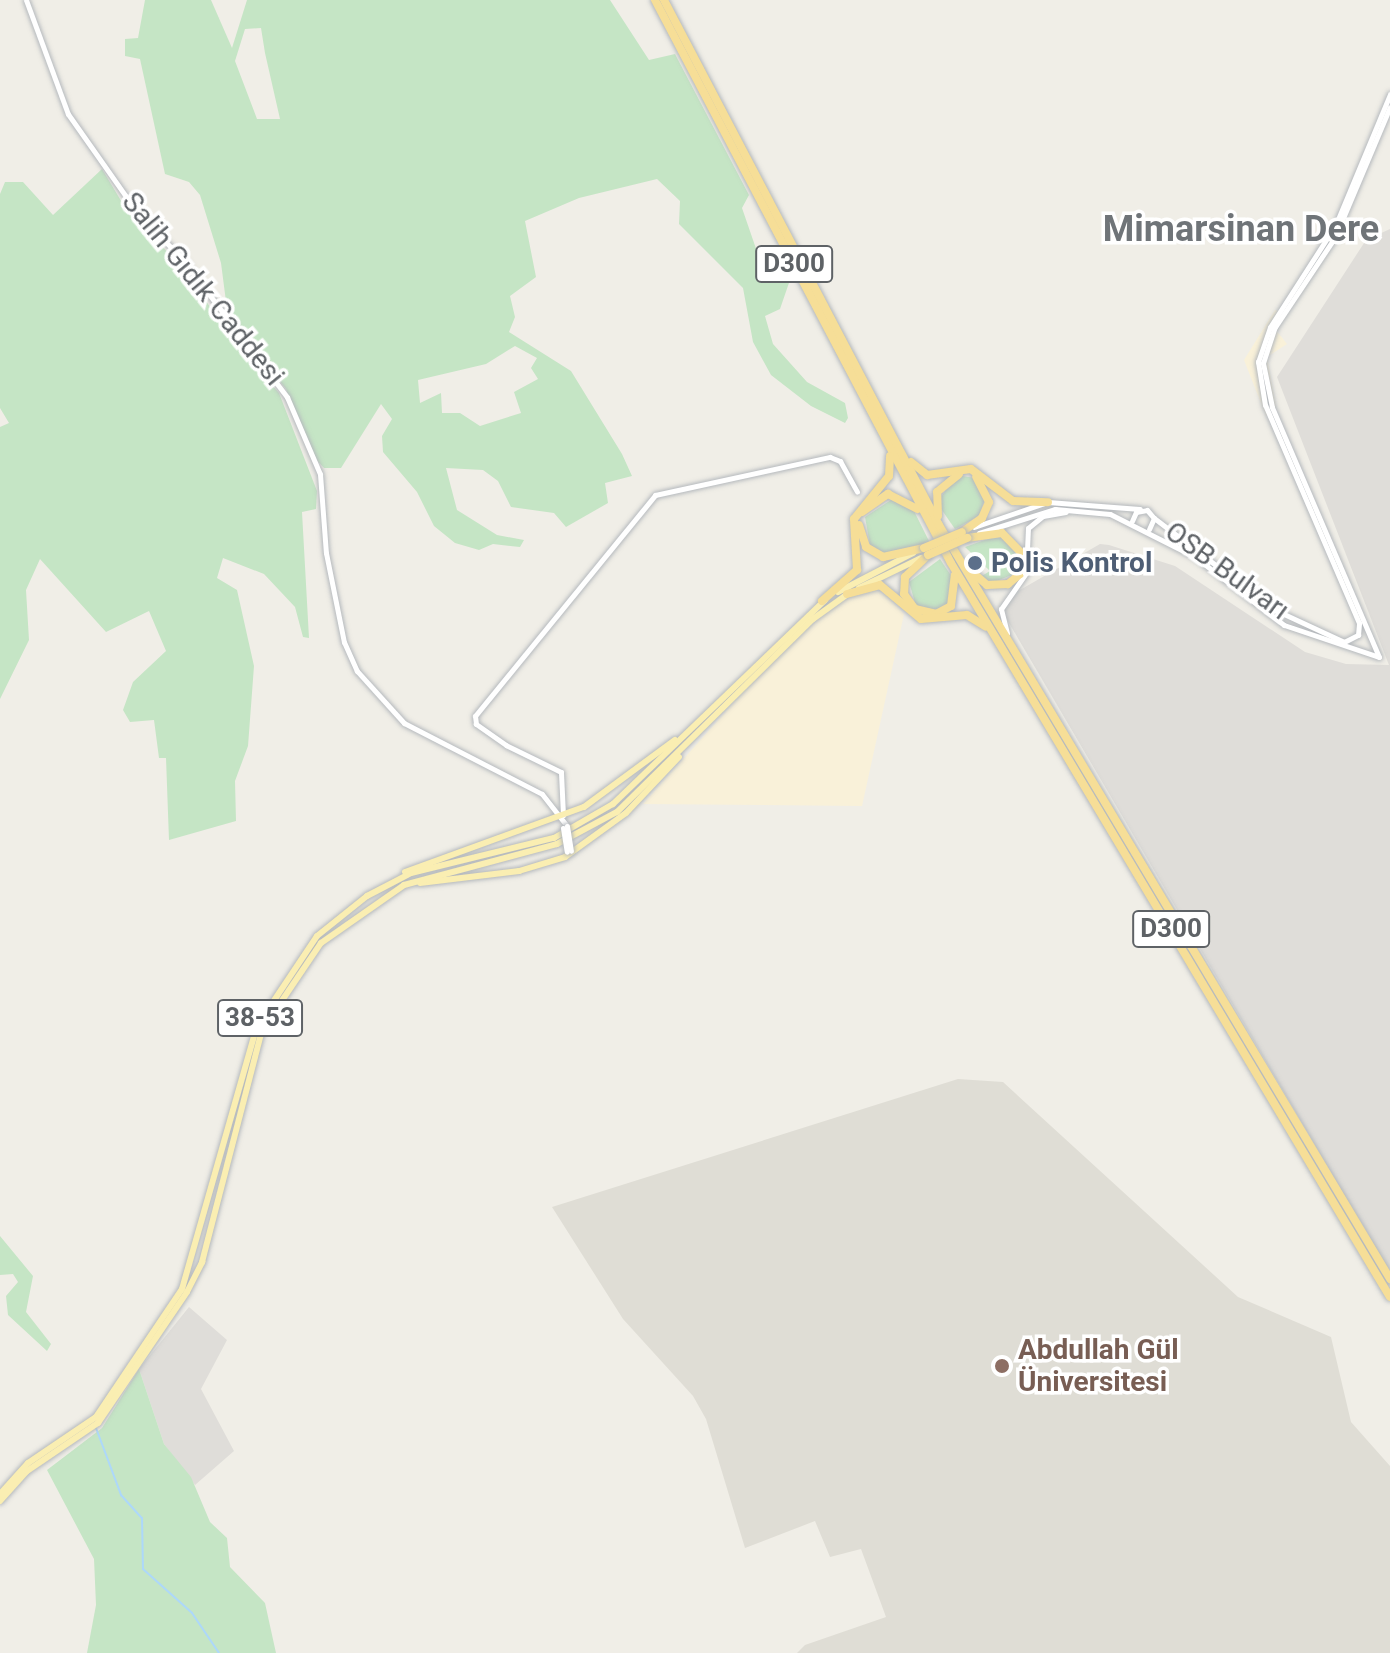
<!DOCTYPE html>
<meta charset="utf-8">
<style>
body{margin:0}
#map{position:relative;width:1390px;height:1653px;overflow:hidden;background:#f0eee7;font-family:Roboto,sans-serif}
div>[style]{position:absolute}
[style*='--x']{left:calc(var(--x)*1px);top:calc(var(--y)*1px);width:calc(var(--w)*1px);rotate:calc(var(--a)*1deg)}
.industrial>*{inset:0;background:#dfddd9}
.education>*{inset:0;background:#dfddd5}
.green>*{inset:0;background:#c5e5c5}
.sand>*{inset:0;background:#f9f1d9}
.stream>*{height:2px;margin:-1px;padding:0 1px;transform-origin:1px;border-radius:1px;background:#add8fa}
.roads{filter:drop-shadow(0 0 2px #b5b9bd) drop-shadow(0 0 2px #b5b9bd)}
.secondary>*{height:5px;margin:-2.5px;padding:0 2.5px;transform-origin:2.5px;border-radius:2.5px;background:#fff}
.primary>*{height:6px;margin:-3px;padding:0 3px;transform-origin:3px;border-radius:3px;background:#faeeb2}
.highway>*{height:8px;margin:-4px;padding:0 4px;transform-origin:4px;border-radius:4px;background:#f6de97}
.bridges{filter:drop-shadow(0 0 2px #b5b9bd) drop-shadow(0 0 2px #b5b9bd)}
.secondary-bridge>*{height:5px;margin:-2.5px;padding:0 2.5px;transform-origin:2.5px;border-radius:2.5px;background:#fff}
.highway-bridge>*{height:8px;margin:-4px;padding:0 4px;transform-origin:4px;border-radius:4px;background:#f6de97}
.dots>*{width:22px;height:22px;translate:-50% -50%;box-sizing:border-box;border:4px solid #fff;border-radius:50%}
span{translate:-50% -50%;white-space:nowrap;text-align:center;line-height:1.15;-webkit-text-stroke:7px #fff;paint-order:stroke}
.shield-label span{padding:2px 6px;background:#fff;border:2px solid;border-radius:6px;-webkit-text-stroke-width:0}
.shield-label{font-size:26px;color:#5e6266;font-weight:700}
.street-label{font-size:28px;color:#5e6266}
.service-label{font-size:28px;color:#4e5e75;font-weight:700}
.left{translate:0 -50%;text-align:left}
.education-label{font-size:28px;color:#785e54;font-weight:700}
.district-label{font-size:36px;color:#6f7478;font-weight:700}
</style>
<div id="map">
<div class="industrial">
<i style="clip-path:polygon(1390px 229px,1390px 1273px,1002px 611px,1011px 595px,1100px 544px,1109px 545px,1175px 566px,1305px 652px,1346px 664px,1389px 665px,1277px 377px,1366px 240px)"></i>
<i style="clip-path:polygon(189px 1307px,227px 1340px,201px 1389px,234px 1451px,195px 1485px,164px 1444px,139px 1369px)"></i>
</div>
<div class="education">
<i style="clip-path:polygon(958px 1079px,1003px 1082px,1238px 1297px,1331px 1337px,1351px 1422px,1390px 1466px,1390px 1653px,797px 1653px,805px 1645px,886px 1617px,861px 1549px,830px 1557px,815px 1521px,745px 1548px,706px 1419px,693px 1396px,623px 1319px,552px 1207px)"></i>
</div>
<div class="green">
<i style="clip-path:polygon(evenodd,145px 0,211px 0,232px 48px,247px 0,610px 0,649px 60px,675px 54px,749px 195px,742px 208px,762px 266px,777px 267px,791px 277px,780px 309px,765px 316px,773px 344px,807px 382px,845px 403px,848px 418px,845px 423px,811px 406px,771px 375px,753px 342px,743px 288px,679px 224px,680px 201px,657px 179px,579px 198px,525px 221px,536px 277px,510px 296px,515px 317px,509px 332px,571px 371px,622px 454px,632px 476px,605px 483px,608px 503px,566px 527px,554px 513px,511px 507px,498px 481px,483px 470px,446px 468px,457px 510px,497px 535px,524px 540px,520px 547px,493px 544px,479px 550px,455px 543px,434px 526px,417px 492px,383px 452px,382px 436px,392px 419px,381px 404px,341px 468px,324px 468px,311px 454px,286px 389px,228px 317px,221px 263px,200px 195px,189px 182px,165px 174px,140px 59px,125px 56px,125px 39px,138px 38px,145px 0,261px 28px,265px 53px,280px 119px,257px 119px,235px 61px,245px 29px,261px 28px,145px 0,515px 346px,537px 358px,531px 368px,538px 379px,514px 392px,521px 413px,480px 426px,460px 413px,442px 413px,441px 393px,420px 403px,418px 380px,486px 364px,515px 346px)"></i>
<i style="clip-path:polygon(102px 169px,129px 214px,184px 268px,230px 337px,279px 393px,317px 491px,316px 509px,302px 512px,309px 638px,303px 637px,295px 607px,264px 574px,223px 558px,217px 578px,237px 590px,254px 666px,248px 746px,235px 781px,236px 821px,169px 840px,166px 758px,159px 758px,154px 720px,130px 722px,123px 710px,133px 682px,166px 651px,149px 611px,106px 632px,40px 559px,26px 590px,29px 640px,0 699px,0 427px,9px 423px,0 408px,0 194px,5px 182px,23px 182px,53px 215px)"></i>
<i style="clip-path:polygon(956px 475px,975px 478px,985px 498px,979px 516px,955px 529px,937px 503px)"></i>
<i style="clip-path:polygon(894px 498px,912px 507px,930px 543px,883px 554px,870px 545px,865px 517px)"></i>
<i style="clip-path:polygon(996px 536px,1012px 540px,1020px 558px,1014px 574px,992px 583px,980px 577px,990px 571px,965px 547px)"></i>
<i style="clip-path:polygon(940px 559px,952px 577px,948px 604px,933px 611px,916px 606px,909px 582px)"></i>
<i style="clip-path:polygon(0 1236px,33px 1276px,26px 1312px,51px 1344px,47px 1351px,8px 1315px,6px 1296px,18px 1282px,13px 1274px,0 1275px)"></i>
<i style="clip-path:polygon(139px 1369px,164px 1444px,191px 1477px,210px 1522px,227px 1538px,230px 1567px,265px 1603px,276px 1653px,87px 1653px,96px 1605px,94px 1559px,47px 1470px,102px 1428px)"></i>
</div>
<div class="sand">
<i style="clip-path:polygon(1275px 310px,1280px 312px,1276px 330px,1287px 344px,1267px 357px,1276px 406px,1266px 416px,1244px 360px)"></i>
<i style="clip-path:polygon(872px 589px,886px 595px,904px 614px,862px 806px,643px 804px,781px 650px,841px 601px)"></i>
</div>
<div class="stream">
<i style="--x:96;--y:1428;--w:72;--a:69.5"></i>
<i style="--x:121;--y:1495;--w:31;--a:48"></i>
<i style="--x:142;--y:1518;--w:51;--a:88.9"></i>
<i style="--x:143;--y:1569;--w:66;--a:41.9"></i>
<i style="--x:192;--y:1613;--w:48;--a:56"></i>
</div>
<div class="roads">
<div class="secondary">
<i style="--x:26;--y:0;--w:121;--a:69.8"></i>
<i style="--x:68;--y:114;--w:127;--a:54.9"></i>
<i style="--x:141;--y:218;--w:54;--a:44.3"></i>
<i style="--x:180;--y:256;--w:177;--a:52.8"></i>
<i style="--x:287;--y:397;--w:84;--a:66.8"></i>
<i style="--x:320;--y:474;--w:79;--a:85.7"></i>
<i style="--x:326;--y:553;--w:91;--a:78.6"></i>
<i style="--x:344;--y:642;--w:32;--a:66"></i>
<i style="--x:357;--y:671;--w:70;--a:47.9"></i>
<i style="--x:404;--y:723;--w:155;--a:27.2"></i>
<i style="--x:542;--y:794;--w:41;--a:52"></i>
<i style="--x:1154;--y:518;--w:150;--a:37.4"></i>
<i style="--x:1273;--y:609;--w:78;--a:24.9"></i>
<i style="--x:1344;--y:642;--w:16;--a:-27"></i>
<i style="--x:1358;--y:635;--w:12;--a:-85"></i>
<i style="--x:1359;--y:623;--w:237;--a:-113.3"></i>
<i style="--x:1265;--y:405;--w:44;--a:-99.2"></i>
<i style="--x:1258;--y:362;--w:37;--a:-71"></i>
<i style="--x:1270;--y:327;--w:122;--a:-57.3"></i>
<i style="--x:1336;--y:224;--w:141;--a:-67.4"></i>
<i style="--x:1132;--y:521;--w:10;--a:-66"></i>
<i style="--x:1136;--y:512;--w:11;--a:-10"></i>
<i style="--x:1147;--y:510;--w:11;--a:49"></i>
<i style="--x:1154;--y:518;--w:12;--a:114"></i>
<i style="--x:974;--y:527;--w:78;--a:-18.7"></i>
<i style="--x:1048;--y:502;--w:92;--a:4.4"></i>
<i style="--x:979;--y:533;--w:80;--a:-17.5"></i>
<i style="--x:1055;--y:509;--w:55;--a:5.2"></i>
<i style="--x:1110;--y:514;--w:95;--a:26.8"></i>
<i style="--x:1195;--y:557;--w:112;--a:37.4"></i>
<i style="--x:1284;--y:625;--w:100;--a:18.6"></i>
<i style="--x:1379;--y:657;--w:272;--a:-113.2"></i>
<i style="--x:1272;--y:407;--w:45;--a:-101.6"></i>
<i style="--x:1263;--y:363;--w:38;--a:-72"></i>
<i style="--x:1275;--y:327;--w:108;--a:-56.3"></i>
<i style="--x:1335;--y:237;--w:141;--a:-67.1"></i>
<i style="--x:1007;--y:633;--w:25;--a:-104"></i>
<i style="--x:1001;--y:609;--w:44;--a:-55.2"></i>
<i style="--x:1026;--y:573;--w:45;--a:-87.5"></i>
<i style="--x:1028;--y:528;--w:19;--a:-39"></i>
<i style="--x:1043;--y:516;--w:23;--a:-10"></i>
<i style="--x:563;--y:815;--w:43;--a:-92.7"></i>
<i style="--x:561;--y:772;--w:61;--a:-153.9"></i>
<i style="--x:506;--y:745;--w:37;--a:-145"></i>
<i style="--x:476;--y:724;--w:8;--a:-97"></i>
<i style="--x:475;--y:716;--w:285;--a:-50.8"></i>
<i style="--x:655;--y:495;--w:179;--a:-12.3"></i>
<i style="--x:830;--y:457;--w:11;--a:22"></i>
<i style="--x:840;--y:461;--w:35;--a:61"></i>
</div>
<div class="primary">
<i style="--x:859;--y:588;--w:69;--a:-25.8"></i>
<i style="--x:838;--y:592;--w:85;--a:-27.5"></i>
<i style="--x:405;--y:872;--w:190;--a:-20"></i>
<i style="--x:584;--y:807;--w:113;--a:-36.4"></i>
<i style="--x:420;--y:883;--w:100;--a:-6.9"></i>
<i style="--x:519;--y:871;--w:48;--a:-16.9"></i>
<i style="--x:565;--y:857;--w:75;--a:-35.8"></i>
<i style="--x:626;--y:813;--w:77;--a:-46.6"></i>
<i style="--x:0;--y:1494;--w:42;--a:-47.9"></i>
<i style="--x:28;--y:1463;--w:82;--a:-34.1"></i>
<i style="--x:96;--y:1417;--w:154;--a:-56.1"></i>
<i style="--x:182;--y:1289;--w:273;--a:-74.1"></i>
<i style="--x:257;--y:1026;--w:108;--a:-56.3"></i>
<i style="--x:317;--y:936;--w:64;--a:-38.7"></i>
<i style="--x:367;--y:896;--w:50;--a:-27.6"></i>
<i style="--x:411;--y:873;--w:147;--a:-13.8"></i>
<i style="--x:554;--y:838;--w:68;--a:-30"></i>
<i style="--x:613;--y:804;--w:294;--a:-43.9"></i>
<i style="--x:0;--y:1501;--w:40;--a:-48"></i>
<i style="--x:27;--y:1471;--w:86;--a:-34.1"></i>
<i style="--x:98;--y:1423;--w:158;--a:-55.8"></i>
<i style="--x:187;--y:1292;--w:34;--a:-63"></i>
<i style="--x:202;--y:1262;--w:240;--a:-75.5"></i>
<i style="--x:262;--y:1030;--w:105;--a:-55.9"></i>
<i style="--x:321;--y:943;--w:101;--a:-34.9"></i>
<i style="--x:404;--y:885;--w:158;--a:-15"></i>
<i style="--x:557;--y:844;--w:68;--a:-28.1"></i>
<i style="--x:617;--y:812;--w:275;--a:-44.6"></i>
<i style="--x:813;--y:619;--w:44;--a:-35.8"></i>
</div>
<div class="highway">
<i style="--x:655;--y:0;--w:636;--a:62.27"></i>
<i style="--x:951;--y:563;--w:855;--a:59.12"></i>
<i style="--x:664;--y:0;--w:593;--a:62.35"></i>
<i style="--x:939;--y:525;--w:879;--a:59.11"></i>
<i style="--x:911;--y:462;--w:21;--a:39"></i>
<i style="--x:927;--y:475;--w:44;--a:-7.8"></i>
<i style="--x:971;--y:469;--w:53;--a:37.3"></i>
<i style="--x:1013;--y:501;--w:35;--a:2"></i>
<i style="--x:862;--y:512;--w:32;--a:-35"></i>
<i style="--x:888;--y:494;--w:33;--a:27"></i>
<i style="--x:938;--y:516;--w:24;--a:-92"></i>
<i style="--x:937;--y:492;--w:28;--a:-39"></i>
<i style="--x:859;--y:525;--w:23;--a:72"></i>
<i style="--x:866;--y:547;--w:20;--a:30"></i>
<i style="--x:883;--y:557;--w:42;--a:-12.4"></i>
<i style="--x:962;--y:532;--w:24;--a:-35"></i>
<i style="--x:982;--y:518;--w:17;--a:-66"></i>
<i style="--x:989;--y:502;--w:28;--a:-117"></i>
<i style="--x:967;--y:538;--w:35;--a:-8"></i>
<i style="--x:1002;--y:533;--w:30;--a:46"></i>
<i style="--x:1023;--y:555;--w:19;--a:99"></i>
<i style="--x:1020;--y:574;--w:16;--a:140"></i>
<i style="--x:1008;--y:584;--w:21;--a:177"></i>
<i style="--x:987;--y:585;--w:23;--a:-139"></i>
<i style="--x:928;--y:555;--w:32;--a:136"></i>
<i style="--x:905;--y:577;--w:17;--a:93"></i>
<i style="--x:904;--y:594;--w:19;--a:54"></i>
<i style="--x:915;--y:609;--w:22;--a:13"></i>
<i style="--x:936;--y:614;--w:17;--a:-28"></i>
<i style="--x:951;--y:606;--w:31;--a:-83"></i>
<i style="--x:847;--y:594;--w:34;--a:-15"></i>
<i style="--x:880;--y:585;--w:53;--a:39.7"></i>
<i style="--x:921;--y:619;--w:46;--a:-5"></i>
<i style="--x:967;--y:615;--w:22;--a:32"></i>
<i style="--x:822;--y:601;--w:47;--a:-41.5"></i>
<i style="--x:857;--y:570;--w:51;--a:-93.4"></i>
<i style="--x:854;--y:519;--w:55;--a:-50.9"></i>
<i style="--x:889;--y:476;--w:20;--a:-87"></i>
</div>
</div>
<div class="bridges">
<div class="secondary-bridge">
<i style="--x:567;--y:826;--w:25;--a:81"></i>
<i style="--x:563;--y:828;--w:24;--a:81"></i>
</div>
<div class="highway-bridge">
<i style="--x:924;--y:548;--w:41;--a:-22.8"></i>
<i style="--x:928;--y:555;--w:43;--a:-23.6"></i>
</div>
</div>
<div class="dots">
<i style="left:975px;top:563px;background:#5c6f8a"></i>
<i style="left:1002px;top:1366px;background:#8d6e63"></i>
</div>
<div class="shield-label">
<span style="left:794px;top:264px">D300</span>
<span style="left:1171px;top:929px">D300</span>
<span style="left:260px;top:1018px">38-53</span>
</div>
<div class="street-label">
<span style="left:203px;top:289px;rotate:51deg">Salih Gıdık Caddesi</span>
<span style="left:1227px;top:571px;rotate:36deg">OSB Bulvarı</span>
</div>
<div class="service-label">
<span class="left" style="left:991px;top:563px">Polis Kontrol</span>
</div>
<div class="education-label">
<span class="left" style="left:1018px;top:1366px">Abdullah Gül<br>Üniversitesi</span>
</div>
<div class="district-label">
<span style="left:1241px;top:230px">Mimarsinan Dere</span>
</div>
</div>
